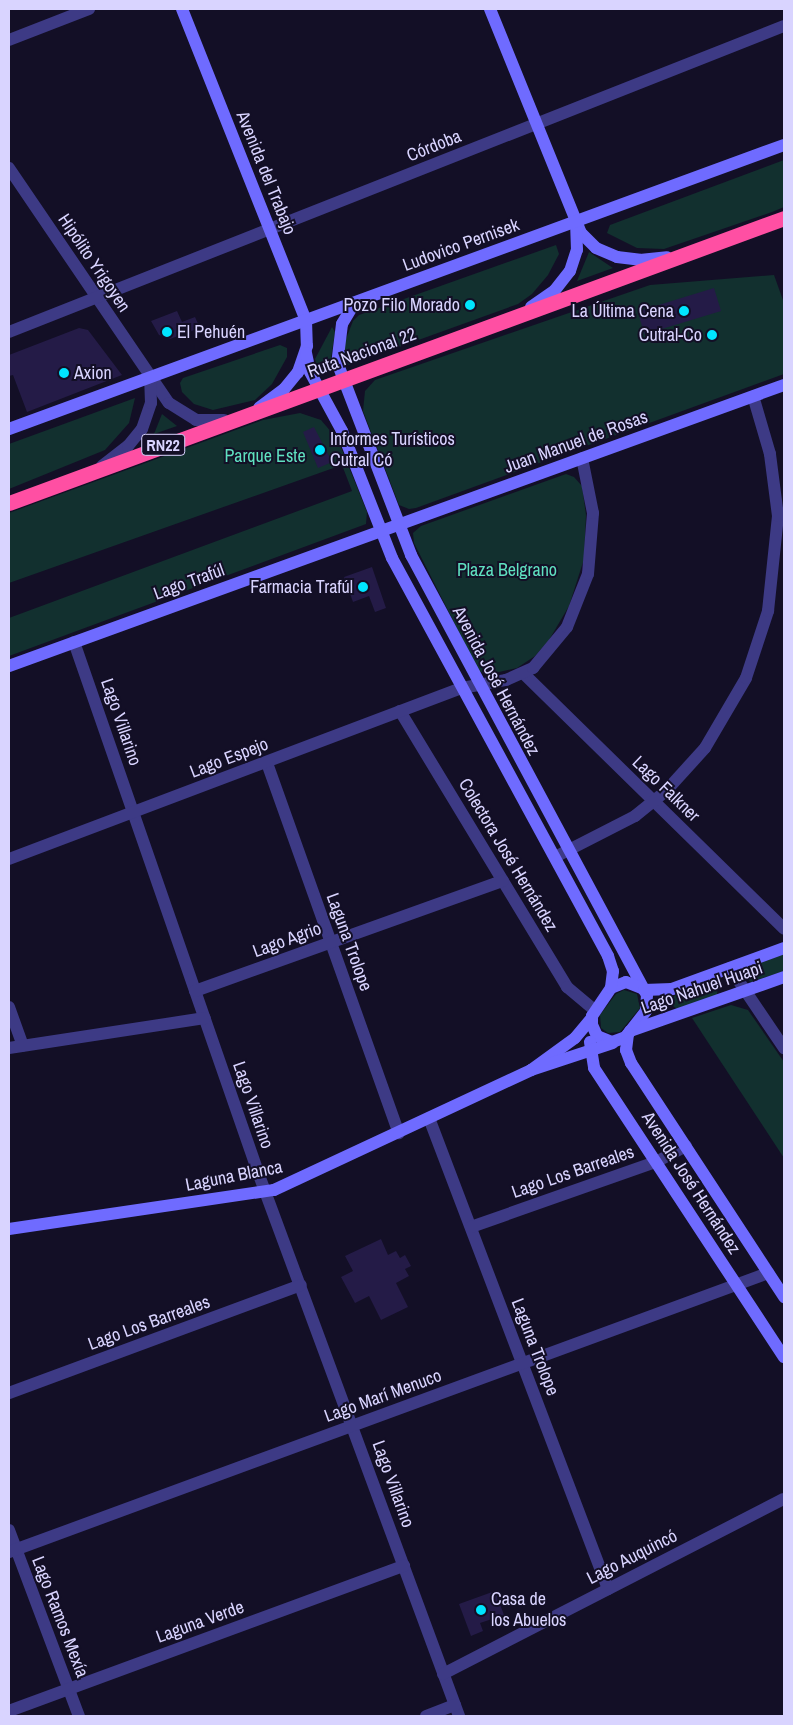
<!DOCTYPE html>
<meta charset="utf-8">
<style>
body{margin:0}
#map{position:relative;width:793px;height:1725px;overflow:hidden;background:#130f26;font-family:"Archivo Narrow",sans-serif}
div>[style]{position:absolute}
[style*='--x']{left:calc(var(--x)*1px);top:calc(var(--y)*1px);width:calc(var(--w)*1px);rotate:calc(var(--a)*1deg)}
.green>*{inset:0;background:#12302f}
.building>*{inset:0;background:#241b47;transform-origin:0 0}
.street>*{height:12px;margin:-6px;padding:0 6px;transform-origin:6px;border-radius:6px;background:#3d3a85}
.secondary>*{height:12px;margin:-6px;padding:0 6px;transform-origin:6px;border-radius:6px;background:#6f6bff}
.highway>*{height:15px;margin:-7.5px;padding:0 7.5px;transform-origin:7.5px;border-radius:7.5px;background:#ff4fa3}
.dots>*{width:14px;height:14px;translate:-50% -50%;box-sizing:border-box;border:2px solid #130f26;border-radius:50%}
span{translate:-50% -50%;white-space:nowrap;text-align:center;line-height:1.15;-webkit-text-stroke:4px #130f26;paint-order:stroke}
.shield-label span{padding:1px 4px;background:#130f26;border:1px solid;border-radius:4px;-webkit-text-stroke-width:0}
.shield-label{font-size:16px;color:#d9d4ff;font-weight:700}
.street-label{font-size:18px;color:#d9d4ff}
.poi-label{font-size:18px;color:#d9d4ff}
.right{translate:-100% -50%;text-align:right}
.left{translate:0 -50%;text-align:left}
.park-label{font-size:18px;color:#5fe0c0}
.frame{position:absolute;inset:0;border:10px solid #d9d4ff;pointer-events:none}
</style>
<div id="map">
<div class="green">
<i style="clip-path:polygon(784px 160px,784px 207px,772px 212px,664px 249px,637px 248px,607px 233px,610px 225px)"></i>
<i style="clip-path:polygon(556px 245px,559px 254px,548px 275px,532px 294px,518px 304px,349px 365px,344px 362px,342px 349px,353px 321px,359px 315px)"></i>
<i style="clip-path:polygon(589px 252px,613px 268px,577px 281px)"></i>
<i style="clip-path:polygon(774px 275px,784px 303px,784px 374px,416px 508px,409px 509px,399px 505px,363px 411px,365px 391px,375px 380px,650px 285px)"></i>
<i style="clip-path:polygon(332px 327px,335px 332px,331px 358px,334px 370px,320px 376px,315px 359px)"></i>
<i style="clip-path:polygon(280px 345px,287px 348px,287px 357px,272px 384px,255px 400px,213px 410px,194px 404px,182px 392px,180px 383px,183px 378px)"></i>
<i style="clip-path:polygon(135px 398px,129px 423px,105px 450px,9px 489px,9px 444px)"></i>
<i style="clip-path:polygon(300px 413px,321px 420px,338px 440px,367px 512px,366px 524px,9px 656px,9px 618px,352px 491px,342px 465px,9px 583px,9px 513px,263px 420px)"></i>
<i style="clip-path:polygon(162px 414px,177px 426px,154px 434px)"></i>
<i style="clip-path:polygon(566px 474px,574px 477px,582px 486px,586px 515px,584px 559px,569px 606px,549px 640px,535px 656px,517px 668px,486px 675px,478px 670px,414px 543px,413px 533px,421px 526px)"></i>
<i style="clip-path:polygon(784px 954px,784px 971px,751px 982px,747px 979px,750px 967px)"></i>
<i style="clip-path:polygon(709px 982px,718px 985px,717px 995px,677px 1009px,673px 1006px,672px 999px,675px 995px)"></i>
<i style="clip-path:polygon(624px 990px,637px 994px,640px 1008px,620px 1032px,608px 1033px,601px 1028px,600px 1015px,616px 994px)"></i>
<i style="clip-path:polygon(731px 1005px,748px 1010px,784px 1062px,784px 1158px,692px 1018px)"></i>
</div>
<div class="building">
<i style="left:714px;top:288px;width:24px;height:80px;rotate:73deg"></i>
<i style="clip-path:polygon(177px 311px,182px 322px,195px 317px,200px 328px,170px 339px,159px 335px,151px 321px)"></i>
<i style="clip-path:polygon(79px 328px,88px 330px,122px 375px,27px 412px,13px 375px,9px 376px,9px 355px)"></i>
<i style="clip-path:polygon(314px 427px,332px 462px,318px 468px,303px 432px)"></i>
<i style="clip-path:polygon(372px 567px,386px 608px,375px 612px,369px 596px,353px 602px,344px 577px)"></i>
<i style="clip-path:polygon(381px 1239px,388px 1255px,396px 1251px,400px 1258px,405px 1255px,411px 1266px,405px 1269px,409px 1276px,396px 1283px,408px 1307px,381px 1320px,369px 1296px,355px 1303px,341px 1277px,353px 1271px,345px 1256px)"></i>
<i style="clip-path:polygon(495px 1591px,504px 1615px,480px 1623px,483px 1631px,471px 1636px,459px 1604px)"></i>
</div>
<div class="street">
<i style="--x:9;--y:40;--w:86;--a:-21.2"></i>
<i style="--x:9;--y:168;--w:284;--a:55.8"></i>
<i style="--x:169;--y:403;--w:32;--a:32"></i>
<i style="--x:196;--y:420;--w:28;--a:0"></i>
<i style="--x:9;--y:332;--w:833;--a:-21.55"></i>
<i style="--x:102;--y:466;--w:33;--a:-38"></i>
<i style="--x:128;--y:446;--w:22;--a:-51"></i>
<i style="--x:142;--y:429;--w:28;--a:-71"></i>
<i style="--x:151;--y:403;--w:25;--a:-92"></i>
<i style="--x:74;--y:642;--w:564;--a:70.86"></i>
<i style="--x:259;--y:1175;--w:577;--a:69.71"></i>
<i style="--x:524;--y:674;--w:364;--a:44.4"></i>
<i style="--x:400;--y:711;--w:323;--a:58.8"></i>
<i style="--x:567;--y:987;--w:35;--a:40"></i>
<i style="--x:267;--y:763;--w:393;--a:70.4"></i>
<i style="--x:555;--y:857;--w:90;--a:-27.1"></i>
<i style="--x:635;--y:816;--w:40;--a:-39"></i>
<i style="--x:666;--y:791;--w:58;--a:-47.8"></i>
<i style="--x:705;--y:748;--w:81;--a:-59.6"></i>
<i style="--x:746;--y:678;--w:71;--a:-71.8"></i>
<i style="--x:768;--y:611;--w:96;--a:-84"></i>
<i style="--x:778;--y:516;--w:63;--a:-97.4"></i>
<i style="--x:770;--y:454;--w:60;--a:-106.3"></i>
<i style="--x:9;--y:859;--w:484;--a:-20.7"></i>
<i style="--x:462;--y:688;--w:45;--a:-10.3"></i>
<i style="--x:506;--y:680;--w:30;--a:-24"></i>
<i style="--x:533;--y:668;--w:53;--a:-50.3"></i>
<i style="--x:567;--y:627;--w:57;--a:-68.4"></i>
<i style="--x:588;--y:574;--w:61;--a:-85.3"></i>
<i style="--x:593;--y:513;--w:56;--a:-101.3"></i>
<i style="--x:730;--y:968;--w:97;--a:56"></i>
<i style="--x:195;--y:991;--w:327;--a:-19.7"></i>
<i style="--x:9;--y:1007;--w:41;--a:70.3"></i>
<i style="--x:9;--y:1048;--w:198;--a:-8.7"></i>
<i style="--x:429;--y:1118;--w:504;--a:69.19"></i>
<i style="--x:471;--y:1227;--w:196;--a:-19.4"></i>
<i style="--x:656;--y:1162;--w:34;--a:-28"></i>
<i style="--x:9;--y:1393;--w:311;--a:-20.3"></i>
<i style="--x:9;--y:1530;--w:199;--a:69.4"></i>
<i style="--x:9;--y:1552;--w:809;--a:-20.18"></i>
<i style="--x:443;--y:1674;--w:383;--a:-27.2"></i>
<i style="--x:9;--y:1711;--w:421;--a:-20.2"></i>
<i style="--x:426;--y:1716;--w:31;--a:-21"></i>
</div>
<div class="secondary">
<i style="--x:182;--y:9;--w:336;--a:68.3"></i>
<i style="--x:306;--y:321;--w:25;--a:88"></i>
<i style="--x:307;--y:346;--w:28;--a:109"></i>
<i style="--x:298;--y:372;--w:22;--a:129"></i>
<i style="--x:284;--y:389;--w:31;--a:143"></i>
<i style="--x:490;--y:9;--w:242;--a:67.9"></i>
<i style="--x:581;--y:233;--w:21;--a:45"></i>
<i style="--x:596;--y:248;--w:23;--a:23"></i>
<i style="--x:617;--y:257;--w:23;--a:7"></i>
<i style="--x:640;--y:260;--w:27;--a:-6"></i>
<i style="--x:354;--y:304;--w:23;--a:121"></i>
<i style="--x:342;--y:324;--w:38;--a:97"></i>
<i style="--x:337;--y:362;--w:207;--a:69"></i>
<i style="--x:411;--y:555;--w:499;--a:61.8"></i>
<i style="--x:647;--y:995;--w:16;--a:94"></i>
<i style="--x:646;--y:1011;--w:33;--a:128"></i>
<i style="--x:626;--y:1037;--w:15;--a:160"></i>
<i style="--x:612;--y:1042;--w:16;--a:-158"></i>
<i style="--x:597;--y:1036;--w:12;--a:-114"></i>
<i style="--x:592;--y:1025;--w:9;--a:-90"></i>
<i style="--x:592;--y:1016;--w:34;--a:-56"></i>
<i style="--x:611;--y:988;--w:16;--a:-22"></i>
<i style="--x:626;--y:982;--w:17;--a:21"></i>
<i style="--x:531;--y:307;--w:29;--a:-35"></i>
<i style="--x:555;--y:290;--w:24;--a:-52"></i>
<i style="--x:570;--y:271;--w:22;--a:-72"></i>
<i style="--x:577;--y:250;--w:24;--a:-92"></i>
<i style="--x:306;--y:353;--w:19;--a:78"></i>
<i style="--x:310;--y:372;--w:67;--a:61.5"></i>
<i style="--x:342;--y:431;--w:136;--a:68.5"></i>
<i style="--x:392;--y:558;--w:453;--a:61.5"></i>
<i style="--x:608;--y:956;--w:16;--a:72"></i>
<i style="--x:613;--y:971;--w:17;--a:97"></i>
<i style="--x:9;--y:429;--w:825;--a:-20.13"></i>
<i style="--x:9;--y:666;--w:824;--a:-19.93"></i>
<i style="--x:644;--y:990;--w:28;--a:-2"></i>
<i style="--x:672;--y:989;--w:119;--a:-20.1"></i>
<i style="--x:630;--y:1031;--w:163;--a:-19.3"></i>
<i style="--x:628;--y:1034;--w:16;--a:97"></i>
<i style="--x:626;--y:1050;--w:14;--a:69"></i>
<i style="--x:631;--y:1063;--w:280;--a:56.8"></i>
<i style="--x:590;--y:1042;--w:26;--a:81"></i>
<i style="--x:594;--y:1068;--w:346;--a:56.7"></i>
<i style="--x:531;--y:1070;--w:54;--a:-36"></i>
<i style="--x:575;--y:1038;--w:25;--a:-50"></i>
<i style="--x:9;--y:1229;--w:268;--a:-8.4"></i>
<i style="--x:274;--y:1190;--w:284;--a:-25"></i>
<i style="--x:531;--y:1070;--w:86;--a:-18.2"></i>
</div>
<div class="highway">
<i style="--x:9;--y:503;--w:826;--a:-20.19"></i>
</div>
<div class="dots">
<i style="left:470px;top:305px;background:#00e5ff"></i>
<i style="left:684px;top:311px;background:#00e5ff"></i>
<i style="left:167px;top:332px;background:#00e5ff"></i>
<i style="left:712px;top:335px;background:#00e5ff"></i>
<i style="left:64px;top:373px;background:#00e5ff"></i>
<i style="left:320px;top:450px;background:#00e5ff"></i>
<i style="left:363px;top:587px;background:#00e5ff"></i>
<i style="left:481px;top:1610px;background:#00e5ff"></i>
</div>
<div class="shield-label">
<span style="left:163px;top:445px">RN22</span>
</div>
<div class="street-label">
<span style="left:434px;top:146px;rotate:-22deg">Córdoba</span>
<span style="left:266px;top:173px;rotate:68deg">Avenida del Trabajo</span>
<span style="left:461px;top:245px;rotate:-20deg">Ludovico Pernisek</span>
<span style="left:94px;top:263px;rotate:56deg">Hipólito Yrigoyen</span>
<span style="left:362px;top:353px;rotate:-20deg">Ruta Nacional 22</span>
<span style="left:576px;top:442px;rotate:-20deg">Juan Manuel de Rosas</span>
<span style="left:189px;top:582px;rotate:-20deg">Lago Trafúl</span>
<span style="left:496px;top:681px;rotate:62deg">Avenida José Hernández</span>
<span style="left:121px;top:722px;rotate:71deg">Lago Villarino</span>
<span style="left:229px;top:758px;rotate:-21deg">Lago Espejo</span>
<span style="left:666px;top:789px;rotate:44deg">Lago Falkner</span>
<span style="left:508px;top:855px;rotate:59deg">Colectora José Hernández</span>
<span style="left:287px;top:940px;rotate:-20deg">Lago Agrio</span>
<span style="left:349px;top:942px;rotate:70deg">Laguna Trolope</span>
<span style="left:702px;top:988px;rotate:-19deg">Lago Nahuel Huapi</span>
<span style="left:253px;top:1105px;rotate:71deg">Lago Villarino</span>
<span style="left:573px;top:1172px;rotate:-19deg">Lago Los Barreales</span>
<span style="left:234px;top:1176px;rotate:-11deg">Laguna Blanca</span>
<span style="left:691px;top:1183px;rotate:57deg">Avenida José Hernández</span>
<span style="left:149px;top:1323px;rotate:-20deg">Lago Los Barreales</span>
<span style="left:535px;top:1347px;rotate:69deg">Laguna Trolope</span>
<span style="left:383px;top:1396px;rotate:-20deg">Lago Marí Menuco</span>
<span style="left:393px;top:1484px;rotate:70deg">Lago Villarino</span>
<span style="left:632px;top:1557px;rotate:-27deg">Lago Auquincó</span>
<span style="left:60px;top:1617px;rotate:69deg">Lago Ramos Mexía</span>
<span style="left:200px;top:1622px;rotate:-20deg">Laguna Verde</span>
</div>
<div class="poi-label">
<span class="right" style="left:460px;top:305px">Pozo Filo Morado</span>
<span class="right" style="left:674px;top:311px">La Última Cena</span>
<span class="left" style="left:177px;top:332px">El Pehuén</span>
<span class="right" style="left:702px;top:335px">Cutral-Co</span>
<span class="left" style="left:74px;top:373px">Axion</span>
<span class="left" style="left:330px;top:450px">Informes Turísticos<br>Cutral Có</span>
<span class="right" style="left:353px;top:587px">Farmacia Trafúl</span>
<span class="left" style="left:491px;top:1610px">Casa de<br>los Abuelos</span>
</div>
<div class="park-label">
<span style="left:265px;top:456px">Parque Este</span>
<span style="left:507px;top:570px">Plaza Belgrano</span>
</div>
<div class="frame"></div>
</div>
